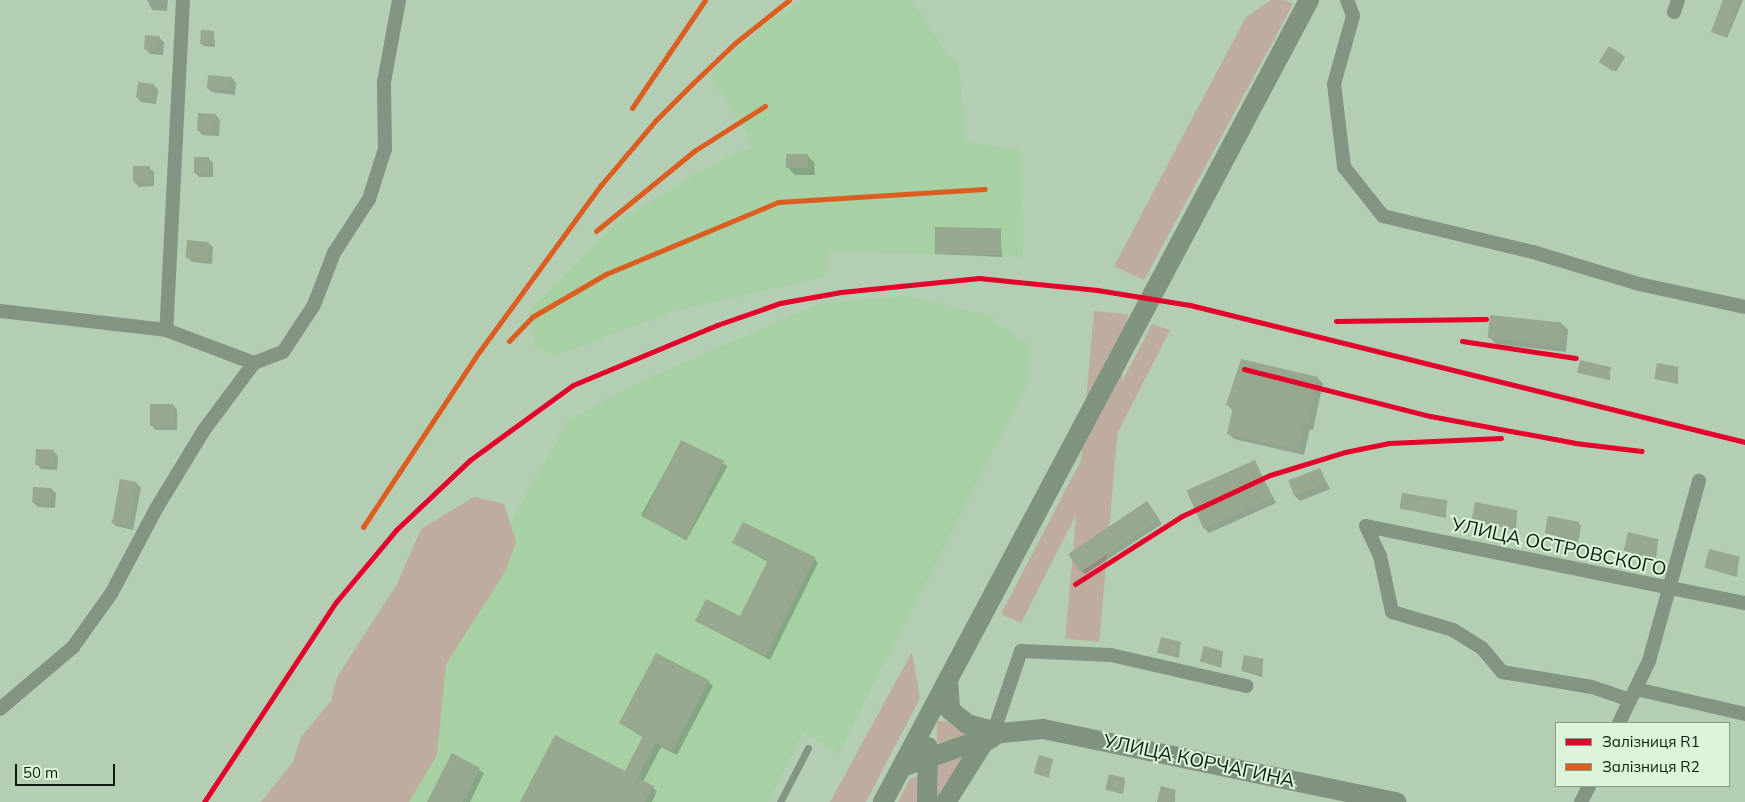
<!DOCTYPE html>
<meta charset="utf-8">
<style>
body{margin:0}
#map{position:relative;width:1745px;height:802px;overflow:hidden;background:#b4ceb3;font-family:Mulish,sans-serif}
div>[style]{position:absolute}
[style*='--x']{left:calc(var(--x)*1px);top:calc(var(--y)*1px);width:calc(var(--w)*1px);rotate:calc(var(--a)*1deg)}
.built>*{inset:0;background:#a7d0a5}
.green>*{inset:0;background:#beac9e;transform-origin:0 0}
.shadow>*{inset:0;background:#0003;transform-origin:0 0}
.building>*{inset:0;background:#98a88e;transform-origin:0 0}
.lane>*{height:7px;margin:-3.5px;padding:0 3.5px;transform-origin:3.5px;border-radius:3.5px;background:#849483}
.street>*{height:14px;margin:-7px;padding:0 7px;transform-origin:7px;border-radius:7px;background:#849483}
.secondary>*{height:20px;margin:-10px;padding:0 10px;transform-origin:10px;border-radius:10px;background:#80937f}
.rail-1>*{height:5px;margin:-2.5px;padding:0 2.5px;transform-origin:2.5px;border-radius:2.5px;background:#e4002b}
.rail-2>*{height:5px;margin:-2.5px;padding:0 2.5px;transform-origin:2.5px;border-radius:2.5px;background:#db5e20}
span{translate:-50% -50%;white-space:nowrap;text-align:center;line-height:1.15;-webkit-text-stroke:4px #dbf4da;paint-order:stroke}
.street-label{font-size:19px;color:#091c09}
.legend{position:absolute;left:1555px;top:722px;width:175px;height:65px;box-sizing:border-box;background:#dbf4da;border:1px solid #879e86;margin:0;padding:6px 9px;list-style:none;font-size:15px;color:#091c09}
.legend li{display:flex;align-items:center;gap:10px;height:25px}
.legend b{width:25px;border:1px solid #879e86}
.scale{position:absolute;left:15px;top:764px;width:100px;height:22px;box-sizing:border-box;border:2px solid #091c09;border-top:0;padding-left:6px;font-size:15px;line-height:18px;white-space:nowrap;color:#091c09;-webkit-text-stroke:4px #dbf4da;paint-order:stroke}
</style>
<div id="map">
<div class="built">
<i style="clip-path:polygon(802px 0,911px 0,948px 55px,959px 64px,965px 141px,1021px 150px,1023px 257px,828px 251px,828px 276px,674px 311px,552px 357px,535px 345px,529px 311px,619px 220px,724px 158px,753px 148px,743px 125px,709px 74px,771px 20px)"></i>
<i style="clip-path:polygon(907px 296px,988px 315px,1031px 348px,1026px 385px,839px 753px,803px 733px,768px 802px,351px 802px,569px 420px,633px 385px,820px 303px)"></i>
</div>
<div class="green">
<i style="clip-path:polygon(1271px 0,1285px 0,1293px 4px,1144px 280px,1114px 266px,1246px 17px)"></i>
<i style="left:1094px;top:311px;width:34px;height:329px;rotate:5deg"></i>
<i style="clip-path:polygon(1152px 324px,1170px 330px,1021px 623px,1001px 614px)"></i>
<i style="clip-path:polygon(474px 497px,504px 504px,516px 542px,505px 572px,446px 664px,437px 755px,409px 802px,261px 802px,293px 762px,301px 737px,331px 701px,337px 677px,397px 584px,421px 529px)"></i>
<i style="clip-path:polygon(912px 652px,920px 698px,866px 802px,830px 802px)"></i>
<i style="clip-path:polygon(937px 721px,947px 721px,968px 736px,937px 743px)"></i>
<i style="clip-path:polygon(960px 757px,965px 758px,937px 802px,935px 765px)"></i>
<i style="clip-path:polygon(920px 775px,917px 802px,898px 802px,910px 779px)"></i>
</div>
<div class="shadow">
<i style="clip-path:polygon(147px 0,168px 0,167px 11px,152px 10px)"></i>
<i style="clip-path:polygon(1724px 0,1743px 0,1727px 38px,1712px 32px)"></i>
<i style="clip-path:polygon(214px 32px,215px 47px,204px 46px,202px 44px)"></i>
<i style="clip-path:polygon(159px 38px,164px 42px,163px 55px,150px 54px,145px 49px)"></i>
<i style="left:1609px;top:47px;width:19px;height:17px;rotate:32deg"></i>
<i style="clip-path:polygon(232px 78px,236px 83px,235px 95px,212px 92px,207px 88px)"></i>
<i style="clip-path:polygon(153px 85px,158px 89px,156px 104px,141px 102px,137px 97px)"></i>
<i style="clip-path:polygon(216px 115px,220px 120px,219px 136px,202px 135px,198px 130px)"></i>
<i style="clip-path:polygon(807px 155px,814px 162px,815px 175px,795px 175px,788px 168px)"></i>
<i style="clip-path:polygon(209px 159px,213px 163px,213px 177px,199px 177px,194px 172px)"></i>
<i style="clip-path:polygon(149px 168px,154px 172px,154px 186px,139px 187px,134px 182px)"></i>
<i style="clip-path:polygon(1000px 230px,1002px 257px,935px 254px)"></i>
<i style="clip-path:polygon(208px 243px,213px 247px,212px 264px,192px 262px,188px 258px)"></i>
<i style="clip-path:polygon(1561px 323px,1568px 330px,1566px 352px,1496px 344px,1489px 337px)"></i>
<i style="clip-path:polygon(1610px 368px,1610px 380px,1579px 372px)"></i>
<i style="clip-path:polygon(1678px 368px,1678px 384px,1655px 379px)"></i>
<i style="clip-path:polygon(1317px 378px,1323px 383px,1313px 430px,1310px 429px,1304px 455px,1234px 439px,1228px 433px,1233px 411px,1228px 405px)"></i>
<i style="clip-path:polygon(173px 405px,177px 410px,177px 430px,156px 430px,151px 425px)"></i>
<i style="left:682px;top:441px;width:52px;height:85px;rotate:29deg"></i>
<i style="clip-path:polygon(53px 451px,58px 456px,57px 470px,41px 469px,37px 464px)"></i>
<i style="clip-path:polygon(1254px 461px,1276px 503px,1209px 533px,1204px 528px)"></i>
<i style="clip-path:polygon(1320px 469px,1330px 489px,1300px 501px,1295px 496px)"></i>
<i style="clip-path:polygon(136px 483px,141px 488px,133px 530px,116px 526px,111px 522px)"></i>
<i style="clip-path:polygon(51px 489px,56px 493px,55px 508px,38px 507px,33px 502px)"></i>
<i style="clip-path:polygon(1446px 501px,1446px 518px,1400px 508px)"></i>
<i style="clip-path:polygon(1147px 503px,1162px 524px,1085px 574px,1080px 570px)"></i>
<i style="clip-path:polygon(1476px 504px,1517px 511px,1516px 530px,1475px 522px)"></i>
<i style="clip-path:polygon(1578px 523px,1581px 526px,1578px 542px,1546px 533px)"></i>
<i style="clip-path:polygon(1629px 534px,1658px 540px,1656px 559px,1627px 552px)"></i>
<i style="clip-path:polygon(734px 543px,814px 558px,818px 563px,770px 660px,696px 621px,741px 618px,768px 562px)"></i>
<i style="clip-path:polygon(1739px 558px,1737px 577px,1706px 568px)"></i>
<i style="clip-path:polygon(1180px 643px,1179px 658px,1159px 652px)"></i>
<i style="clip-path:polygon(1223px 652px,1221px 668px,1201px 661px)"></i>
<i style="clip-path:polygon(1263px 660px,1262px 677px,1242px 671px)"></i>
<i style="clip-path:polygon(708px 681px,713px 686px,677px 755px,661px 747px,643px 782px,657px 791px,652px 802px,521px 802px,626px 773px,644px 738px,620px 723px)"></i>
<i style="clip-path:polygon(452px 755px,484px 773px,470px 802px,429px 802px)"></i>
<i style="clip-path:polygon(1052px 760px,1049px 778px,1035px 773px)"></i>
<i style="clip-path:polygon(1125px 779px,1123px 794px,1107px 789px)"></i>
<i style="clip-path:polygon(1175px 791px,1175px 802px,1160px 802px)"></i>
</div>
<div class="building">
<i style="clip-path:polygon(1723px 0,1740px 0,1726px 37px,1711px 32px)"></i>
<i style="left:201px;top:30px;width:13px;height:14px;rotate:4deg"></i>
<i style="left:145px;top:35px;width:15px;height:14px;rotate:4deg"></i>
<i style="left:1609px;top:46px;width:17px;height:19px;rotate:33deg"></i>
<i style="left:208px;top:75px;width:24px;height:13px;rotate:5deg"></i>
<i style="left:138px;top:82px;width:16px;height:16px;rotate:7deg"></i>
<i style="left:198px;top:113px;width:18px;height:18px;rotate:3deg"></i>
<i style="left:808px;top:154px;width:14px;height:22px;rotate:90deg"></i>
<i style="left:194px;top:157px;width:15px;height:16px"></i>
<i style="left:150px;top:166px;width:16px;height:17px;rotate:90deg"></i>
<i style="left:935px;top:227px;width:66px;height:27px;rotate:1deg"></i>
<i style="left:187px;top:240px;width:22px;height:18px;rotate:5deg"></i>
<i style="left:1490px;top:315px;width:72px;height:23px;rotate:6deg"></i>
<i style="clip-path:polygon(1241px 359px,1318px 377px,1308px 425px,1304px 424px,1298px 450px,1227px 434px,1233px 407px,1226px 405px)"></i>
<i style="left:1580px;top:360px;width:32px;height:13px;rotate:13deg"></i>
<i style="left:1657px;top:363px;width:22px;height:16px;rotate:10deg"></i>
<i style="left:150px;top:404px;width:23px;height:22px"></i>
<i style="left:681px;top:440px;width:48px;height:86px;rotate:26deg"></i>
<i style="left:36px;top:449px;width:18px;height:16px;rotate:3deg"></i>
<i style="left:1255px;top:460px;width:42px;height:75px;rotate:66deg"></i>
<i style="left:1320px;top:468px;width:17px;height:34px;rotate:69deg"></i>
<i style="left:120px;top:479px;width:17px;height:44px;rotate:10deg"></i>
<i style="left:33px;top:487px;width:19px;height:16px;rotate:3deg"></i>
<i style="left:1402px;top:493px;width:46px;height:16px;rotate:9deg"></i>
<i style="left:1147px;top:501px;width:22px;height:95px;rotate:56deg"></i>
<i style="left:1475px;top:502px;width:43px;height:19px;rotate:11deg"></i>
<i style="left:1548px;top:516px;width:32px;height:17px;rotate:11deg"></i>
<i style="clip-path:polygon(743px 522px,815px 557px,766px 656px,695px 621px,706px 599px,740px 616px,768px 560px,732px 543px)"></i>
<i style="left:1628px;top:532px;width:31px;height:19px;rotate:13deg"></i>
<i style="left:1709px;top:549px;width:32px;height:19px;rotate:14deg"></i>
<i style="left:1161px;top:637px;width:21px;height:16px;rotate:14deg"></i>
<i style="left:1204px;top:646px;width:20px;height:16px;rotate:15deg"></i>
<i style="clip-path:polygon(656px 653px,709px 680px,672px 751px,656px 743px,638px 778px,654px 786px,645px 802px,520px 802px,555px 735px,625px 771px,643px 736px,619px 723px)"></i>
<i style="left:1244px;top:655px;width:20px;height:16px;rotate:11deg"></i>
<i style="clip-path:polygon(452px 753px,480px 768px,463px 802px,427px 802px)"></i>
<i style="left:1039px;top:755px;width:15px;height:19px;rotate:16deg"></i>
<i style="left:1109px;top:774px;width:16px;height:16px;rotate:14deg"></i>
<i style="clip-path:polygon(1161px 786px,1176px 790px,1173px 802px,1157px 802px)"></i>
</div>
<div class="lane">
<i style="--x:780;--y:802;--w:61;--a:-62.6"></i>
</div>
<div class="street">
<i style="--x:183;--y:0;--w:330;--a:92.9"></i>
<i style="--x:166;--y:330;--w:94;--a:20.6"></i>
<i style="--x:1347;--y:0;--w:17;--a:69"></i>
<i style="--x:1353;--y:16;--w:71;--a:105.6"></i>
<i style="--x:1334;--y:84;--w:84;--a:83.1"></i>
<i style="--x:1344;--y:167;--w:63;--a:51.5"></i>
<i style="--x:1383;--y:216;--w:154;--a:13.5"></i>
<i style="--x:1533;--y:252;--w:111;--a:16.8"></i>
<i style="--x:1639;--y:284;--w:108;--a:12.2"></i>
<i style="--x:1674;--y:12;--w:13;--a:-72"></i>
<i style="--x:0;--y:311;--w:167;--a:6.5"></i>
<i style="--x:1366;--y:526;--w:387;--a:11.5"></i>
<i style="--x:1366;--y:526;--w:33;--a:65"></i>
<i style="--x:1380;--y:556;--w:57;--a:77.9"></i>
<i style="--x:1392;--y:612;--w:64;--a:16.4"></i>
<i style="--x:1453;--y:630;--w:34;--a:32"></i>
<i style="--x:1482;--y:648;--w:31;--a:50"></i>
<i style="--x:1502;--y:672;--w:91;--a:9.5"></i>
<i style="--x:1592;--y:687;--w:40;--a:18.9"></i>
<i style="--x:1636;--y:689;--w:112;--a:12.9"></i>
<i style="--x:0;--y:709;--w:96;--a:-40.3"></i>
<i style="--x:73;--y:647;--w:65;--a:-54.4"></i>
<i style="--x:111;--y:594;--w:96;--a:-62.1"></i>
<i style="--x:156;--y:509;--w:92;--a:-58.7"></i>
<i style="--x:204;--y:430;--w:84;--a:-53.3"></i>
<i style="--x:254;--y:363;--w:31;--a:-21"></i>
<i style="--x:283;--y:352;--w:56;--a:-56.6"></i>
<i style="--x:314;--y:305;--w:56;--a:-69"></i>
<i style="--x:334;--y:253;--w:64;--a:-57.1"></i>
<i style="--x:369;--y:199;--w:52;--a:-72.3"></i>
<i style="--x:385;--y:149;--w:67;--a:-90.9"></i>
<i style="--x:384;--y:82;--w:83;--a:-79.6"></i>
<i style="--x:1619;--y:723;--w:69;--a:-64.2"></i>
<i style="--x:1649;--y:661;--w:187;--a:-74.5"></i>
<i style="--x:994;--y:731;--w:84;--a:-71.4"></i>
<i style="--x:1021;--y:651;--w:90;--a:2.5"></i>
<i style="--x:1111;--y:655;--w:139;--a:12.9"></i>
<i style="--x:1581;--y:802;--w:18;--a:-63"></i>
</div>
<div class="secondary">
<i style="--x:948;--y:679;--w:31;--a:86"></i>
<i style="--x:950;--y:710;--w:22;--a:39"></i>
<i style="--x:967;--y:724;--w:35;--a:15"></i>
<i style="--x:902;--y:767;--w:105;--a:-19"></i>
<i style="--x:1001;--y:733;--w:42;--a:-5.4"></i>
<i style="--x:1043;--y:729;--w:361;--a:11.7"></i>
<i style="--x:883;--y:802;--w:908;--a:-62.02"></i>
<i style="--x:927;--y:802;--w:55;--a:-89"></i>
<i style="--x:946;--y:802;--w:71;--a:-57.7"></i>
<i style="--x:984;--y:742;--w:9;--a:-27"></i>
</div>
<div class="rail-1">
<i style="--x:1336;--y:321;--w:150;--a:-0.8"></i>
<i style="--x:1462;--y:341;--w:115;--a:8.5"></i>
<i style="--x:1244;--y:369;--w:192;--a:14.2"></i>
<i style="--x:1430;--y:416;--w:147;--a:10.5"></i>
<i style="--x:1575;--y:443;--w:67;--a:6.8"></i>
<i style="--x:1075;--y:584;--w:127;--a:-32.4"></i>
<i style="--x:1182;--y:516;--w:97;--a:-25"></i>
<i style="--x:1270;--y:475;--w:78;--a:-17"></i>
<i style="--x:1345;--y:452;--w:45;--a:-11.6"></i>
<i style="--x:1389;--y:443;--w:112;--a:-2.6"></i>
<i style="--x:204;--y:802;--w:240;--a:-56.6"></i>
<i style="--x:336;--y:602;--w:94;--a:-50.2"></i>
<i style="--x:396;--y:530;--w:102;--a:-43.4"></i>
<i style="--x:470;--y:460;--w:127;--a:-36.1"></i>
<i style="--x:573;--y:385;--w:156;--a:-22.6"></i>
<i style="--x:717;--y:325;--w:67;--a:-19.2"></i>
<i style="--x:780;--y:303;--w:62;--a:-10.2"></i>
<i style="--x:841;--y:292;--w:139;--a:-5.8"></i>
<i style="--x:979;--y:278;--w:119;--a:5.8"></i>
<i style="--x:1097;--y:290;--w:94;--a:9.2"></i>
<i style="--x:1190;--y:305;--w:572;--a:13.87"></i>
</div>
<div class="rail-2">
<i style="--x:632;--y:108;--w:130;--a:-55.9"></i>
<i style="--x:596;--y:231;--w:127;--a:-39.2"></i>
<i style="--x:694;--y:151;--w:84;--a:-32.4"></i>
<i style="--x:509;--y:341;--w:33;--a:-46"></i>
<i style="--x:532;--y:317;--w:86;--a:-30.2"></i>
<i style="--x:606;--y:274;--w:186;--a:-22.7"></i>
<i style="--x:778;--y:202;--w:207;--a:-3.6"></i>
<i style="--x:363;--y:527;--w:210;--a:-56.5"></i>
<i style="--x:479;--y:352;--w:207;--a:-53.9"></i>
<i style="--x:601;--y:185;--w:85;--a:-49.8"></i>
<i style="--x:656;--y:120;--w:52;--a:-45"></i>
<i style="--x:693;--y:83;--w:58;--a:-43.6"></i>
<i style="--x:735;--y:43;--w:69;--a:-38.5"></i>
</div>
<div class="street-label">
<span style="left:1559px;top:547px;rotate:12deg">УЛИЦА ОСТРОВСКОГО</span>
<span style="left:1199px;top:761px;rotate:12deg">УЛИЦА КОРЧАГИНА</span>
</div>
<ul class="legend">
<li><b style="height:6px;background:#e4002b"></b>Залізниця R1</li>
<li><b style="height:6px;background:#db5e20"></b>Залізниця R2</li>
</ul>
<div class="scale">50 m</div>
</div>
